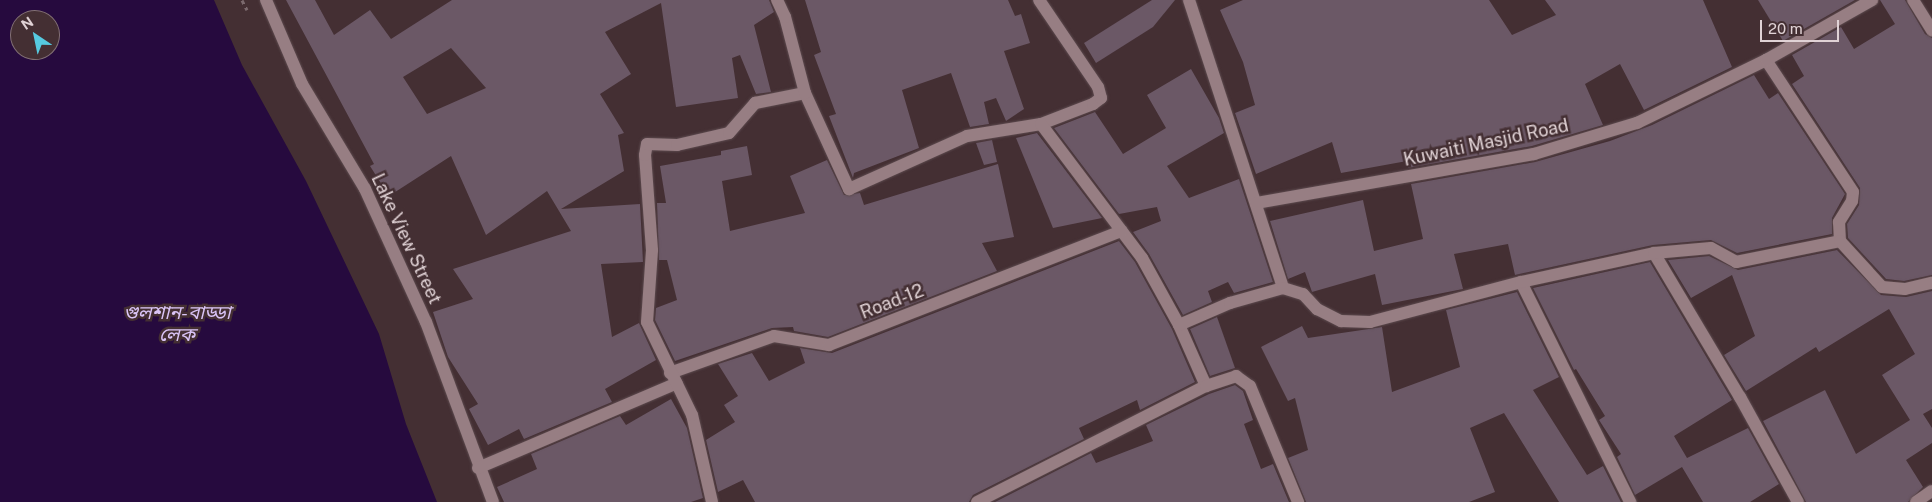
<!DOCTYPE html>
<meta charset="utf-8">
<style>
body{margin:0}
#map{position:relative;width:1932px;height:502px;overflow:hidden;background:#442f33;font-family:"Public Sans","Noto Sans Bengali",sans-serif}
div>[style]{position:absolute}
[style*='--x']{left:calc(var(--x)*1px);top:calc(var(--y)*1px);width:calc(var(--w)*1px);rotate:calc(var(--a)*1deg)}
.water>*{inset:0;background:#260a3e}
.building>*{inset:0;background:#6b5866}
.path>*{height:3px;margin-top:-1.5px;transform-origin:0;background:repeating-linear-gradient(90deg,#7c6a6e 0 4px,transparent 0 8px)}
.roads{filter:drop-shadow(0 0 1px #5d4b4f) drop-shadow(0 0 1px #5d4b4f)}
.minor>*{height:12px;margin:-6px;padding:0 6px;transform-origin:6px;border-radius:6px;background:#977e83}
span{translate:-50% -50%;white-space:nowrap;text-align:center;line-height:1.15;-webkit-text-stroke:5px #442f33;paint-order:stroke}
.street-label{font-size:18px;color:#e0d2d5}
.water-label{font-size:19px;color:#dac4f7;font-style:italic}
.north{position:absolute;left:10px;top:10px;width:50px;height:50px;box-sizing:border-box;background:#442f33;border:1px solid #827074;border-radius:50%;rotate:326deg;font-size:14px;font-weight:700;line-height:20px;text-align:center;color:#e0d2d5}
.north::after{content:'';display:block;margin:auto;width:18px;height:22px;background:#56cae0;clip-path:polygon(50% 0,100% 100%,50% 72%,0 100%)}
.scale{position:absolute;left:1760px;top:20px;width:79px;height:22px;box-sizing:border-box;border:2px solid #e0d2d5;border-top:0;padding-left:6px;font-size:15px;line-height:18px;white-space:nowrap;color:#e0d2d5;-webkit-text-stroke:4px #442f33;paint-order:stroke}
</style>
<div id="map">
<div class="water">
<i style="clip-path:polygon(evenodd,0 0,214px 0,242px 65px,306px 181px,379px 334px,406px 424px,437px 502px,0 502px,0 0,20px 20px,50px 20px,50px 50px,20px 50px,20px 20px)"></i>
</div>
<div class="building">
<i style="clip-path:polygon(evenodd,286px 0,315px 0,334px 35px,370px 10px,391px 39px,452px 0,769px 0,774px 12px,754px 25px,771px 92px,756px 94px,740px 55px,732px 58px,738px 98px,676px 107px,661px 3px,605px 32px,631px 74px,600px 94px,624px 133px,618px 135px,624px 171px,561px 209px,640px 204px,643px 262px,601px 264px,612px 337px,639px 323px,656px 360px,605px 389px,612px 402px,524px 439px,519px 429px,488px 445px,469px 409px,478px 404px,448px 357px,433px 312px,473px 299px,453px 269px,571px 231px,547px 191px,486px 235px,451px 156px,389px 196px,370px 166px,374px 164px,286px 0,451px 48px,486px 88px,427px 114px,403px 77px,451px 48px)"></i>
<i style="clip-path:polygon(805px 0,1008px 0,1015px 16px,1021px 14px,1030px 43px,1004px 51px,1024px 109px,1006px 121px,996px 98px,984px 102px,989px 124px,970px 127px,951px 73px,902px 90px,919px 148px,854px 173px,853px 178px,829px 116px,836px 114px,814px 55px,821px 52px)"></i>
<i style="clip-path:polygon(1152px 0,1175px 0,1153px 27px,1096px 63px,1084px 43px)"></i>
<i style="clip-path:polygon(1243px 0,1489px 0,1512px 35px,1556px 15px,1545px 0,1703px 0,1732px 67px,1644px 110px,1620px 64px,1585px 84px,1603px 125px,1532px 146px,1408px 168px,1407px 161px,1341px 173px,1332px 142px,1256px 174px,1235px 113px,1255px 105px,1243px 62px,1220px 10px)"></i>
<i style="clip-path:polygon(1758px 0,1855px 0,1783px 41px)"></i>
<i style="clip-path:polygon(1880px 0,1905px 0,1925px 34px,1932px 38px,1932px 275px,1904px 281px,1886px 279px,1848px 238px,1847px 224px,1859px 205px,1860px 188px,1792px 84px,1804px 76px,1792px 55px,1841px 27px,1854px 49px,1895px 24px)"></i>
<i style="clip-path:polygon(1191px 69px,1219px 118px,1224px 133px,1167px 166px,1189px 198px,1239px 179px,1273px 282px,1234px 293px,1228px 282px,1208px 291px,1212px 302px,1183px 315px,1149px 254px,1133px 232px,1161px 221px,1157px 207px,1119px 214px,1054px 128px,1095px 112px,1123px 154px,1166px 128px,1147px 95px)"></i>
<i style="clip-path:polygon(1754px 75px,1769px 99px,1778px 93px,1845px 194px,1832px 218px,1832px 234px,1737px 253px,1711px 240px,1653px 245px,1515px 275px,1508px 244px,1454px 254px,1463px 289px,1382px 305px,1375px 274px,1312px 292px,1305px 272px,1288px 279px,1270px 221px,1363px 200px,1374px 251px,1423px 239px,1411px 184px,1535px 162px,1610px 141px,1652px 125px)"></i>
<i style="clip-path:polygon(1037px 133px,1102px 218px,1053px 228px,1016px 138px)"></i>
<i style="clip-path:polygon(992px 140px,997px 162px,984px 165px,976px 143px)"></i>
<i style="clip-path:polygon(747px 146px,752px 175px,722px 181px,730px 231px,805px 213px,790px 176px,827px 160px,844px 195px,860px 193px,864px 205px,998px 164px,1014px 237px,982px 243px,997px 271px,828px 337px,794px 331px,793px 327px,772px 328px,675px 361px,655px 320px,656px 308px,677px 300px,667px 260px,659px 260px,657px 203px,666px 203px,660px 166px,721px 155px,721px 151px)"></i>
<i style="clip-path:polygon(1119px 241px,1135px 262px,1172px 329px,1195px 382px,1140px 410px,1137px 400px,1079px 428px,1084px 439px,973px 495px,969px 502px,755px 502px,743px 480px,718px 492px,706px 440px,735px 422px,724px 405px,738px 396px,718px 364px,752px 353px,769px 381px,805px 363px,800px 348px,832px 353px)"></i>
<i style="clip-path:polygon(1837px 250px,1881px 295px,1906px 297px,1932px 291px,1932px 409px,1923px 414px,1932px 428px,1932px 443px,1906px 460px,1923px 487px,1908px 502px,1806px 502px,1763px 421px,1825px 390px,1856px 454px,1910px 420px,1882px 375px,1915px 354px,1889px 309px,1819px 352px,1816px 347px,1746px 391px,1724px 355px,1755px 336px,1732px 275px,1691px 298px,1668px 260px,1709px 256px,1738px 270px)"></i>
<i style="clip-path:polygon(1650px 262px,1732px 400px,1674px 436px,1687px 458px,1748px 428px,1779px 484px,1750px 502px,1703px 502px,1682px 467px,1635px 495px,1617px 457px,1621px 454px,1599px 420px,1605px 416px,1576px 369px,1574px 370px,1533px 288px)"></i>
<i style="clip-path:polygon(1517px 292px,1559px 377px,1533px 390px,1587px 475px,1603px 466px,1621px 502px,1559px 502px,1504px 413px,1470px 428px,1495px 492px,1469px 502px,1306px 502px,1288px 458px,1308px 450px,1295px 398px,1288px 401px,1261px 347px,1302px 326px,1308px 338px,1382px 327px,1392px 392px,1460px 367px,1446px 310px)"></i>
<i style="clip-path:polygon(1217px 317px,1235px 368px,1210px 376px,1190px 329px)"></i>
<i style="clip-path:polygon(1235px 385px,1243px 391px,1253px 420px,1244px 424px,1261px 469px,1273px 464px,1289px 502px,995px 502px,1091px 453px,1096px 463px,1153px 441px,1146px 425px,1209px 394px)"></i>
<i style="clip-path:polygon(671px 399px,687px 428px,703px 498px,691px 502px,504px 502px,497px 487px,537px 469px,531px 454px,620px 416px,626px 425px)"></i>
</div>
<div class="path">
<i style="--x:242;--y:0;--w:11;--a:63"></i>
</div>
<div class="roads">
<div class="minor">
<i style="--x:266;--y:0;--w:91;--a:66.8"></i>
<i style="--x:302;--y:84;--w:122;--a:59"></i>
<i style="--x:365;--y:189;--w:146;--a:65.4"></i>
<i style="--x:426;--y:322;--w:192;--a:69.6"></i>
<i style="--x:1189;--y:0;--w:303;--a:71.9"></i>
<i style="--x:1913;--y:0;--w:36;--a:58"></i>
<i style="--x:1766;--y:60;--w:158;--a:56.6"></i>
<i style="--x:1853;--y:192;--w:9;--a:96"></i>
<i style="--x:1852;--y:201;--w:25;--a:122"></i>
<i style="--x:1839;--y:222;--w:19;--a:87"></i>
<i style="--x:805;--y:93;--w:106;--a:65.4"></i>
<i style="--x:849;--y:189;--w:129;--a:-24.2"></i>
<i style="--x:967;--y:136;--w:75;--a:-9.2"></i>
<i style="--x:1041;--y:124;--w:56;--a:-21"></i>
<i style="--x:1093;--y:104;--w:10;--a:-37"></i>
<i style="--x:1101;--y:98;--w:11;--a:-105"></i>
<i style="--x:1098;--y:87;--w:105;--a:-124.1"></i>
<i style="--x:1041;--y:124;--w:168;--a:53"></i>
<i style="--x:1142;--y:258;--w:77;--a:61.1"></i>
<i style="--x:1179;--y:325;--w:67;--a:66.1"></i>
<i style="--x:1256;--y:203;--w:282;--a:-10"></i>
<i style="--x:1534;--y:154;--w:108;--a:-16.8"></i>
<i style="--x:1637;--y:123;--w:144;--a:-26"></i>
<i style="--x:1766;--y:60;--w:122;--a:-29.5"></i>
<i style="--x:1654;--y:253;--w:168;--a:59.2"></i>
<i style="--x:1740;--y:397;--w:120;--a:61.1"></i>
<i style="--x:1521;--y:282;--w:246;--a:63.6"></i>
<i style="--x:1179;--y:325;--w:56;--a:-23.3"></i>
<i style="--x:1230;--y:303;--w:55;--a:-15.8"></i>
<i style="--x:1283;--y:288;--w:21;--a:17"></i>
<i style="--x:1303;--y:294;--w:21;--a:47"></i>
<i style="--x:1317;--y:309;--w:27;--a:27"></i>
<i style="--x:1341;--y:321;--w:29;--a:2"></i>
<i style="--x:1370;--y:322;--w:156;--a:-14.8"></i>
<i style="--x:1521;--y:282;--w:136;--a:-12.3"></i>
<i style="--x:1654;--y:253;--w:57;--a:-5"></i>
<i style="--x:1711;--y:248;--w:29;--a:29"></i>
<i style="--x:1736;--y:262;--w:106;--a:-11.4"></i>
<i style="--x:1840;--y:241;--w:62;--a:47.6"></i>
<i style="--x:1882;--y:287;--w:23;--a:5"></i>
<i style="--x:1905;--y:289;--w:28;--a:-13"></i>
<i style="--x:670;--y:373;--w:110;--a:-19.6"></i>
<i style="--x:774;--y:336;--w:56;--a:9.3"></i>
<i style="--x:829;--y:345;--w:314;--a:-21.3"></i>
<i style="--x:478;--y:468;--w:216;--a:-23.1"></i>
<i style="--x:712;--y:502;--w:89;--a:-102.9"></i>
<i style="--x:692;--y:415;--w:103;--a:-115.8"></i>
<i style="--x:647;--y:322;--w:72;--a:-86"></i>
<i style="--x:652;--y:250;--w:95;--a:-94.2"></i>
<i style="--x:645;--y:155;--w:11;--a:-80"></i>
<i style="--x:647;--y:144;--w:30;--a:2"></i>
<i style="--x:677;--y:145;--w:53;--a:-13"></i>
<i style="--x:729;--y:133;--w:40;--a:-49"></i>
<i style="--x:755;--y:103;--w:51;--a:-11.3"></i>
<i style="--x:805;--y:93;--w:79;--a:-104.7"></i>
<i style="--x:785;--y:17;--w:19;--a:-115"></i>
<i style="--x:977;--y:502;--w:257;--a:-26.9"></i>
<i style="--x:1206;--y:386;--w:32;--a:-18"></i>
<i style="--x:1236;--y:376;--w:17;--a:36"></i>
<i style="--x:1250;--y:386;--w:126;--a:67.5"></i>
<i style="--x:1916;--y:502;--w:19;--a:-35"></i>
</div>
</div>
<div class="street-label">
<span style="left:1486px;top:143px;rotate:-12deg">Kuwaiti Masjid Road</span>
<span style="left:406px;top:239px;rotate:65deg">Lake View Street</span>
<span style="left:892px;top:302px;rotate:-21deg">Road-12</span>
</div>
<div class="water-label">
<span style="left:177px;top:324px">গুলশান-বাড্ডা<br>লেক</span>
</div>
<div class="north">N</div>
<div class="scale">20 m</div>
</div>
